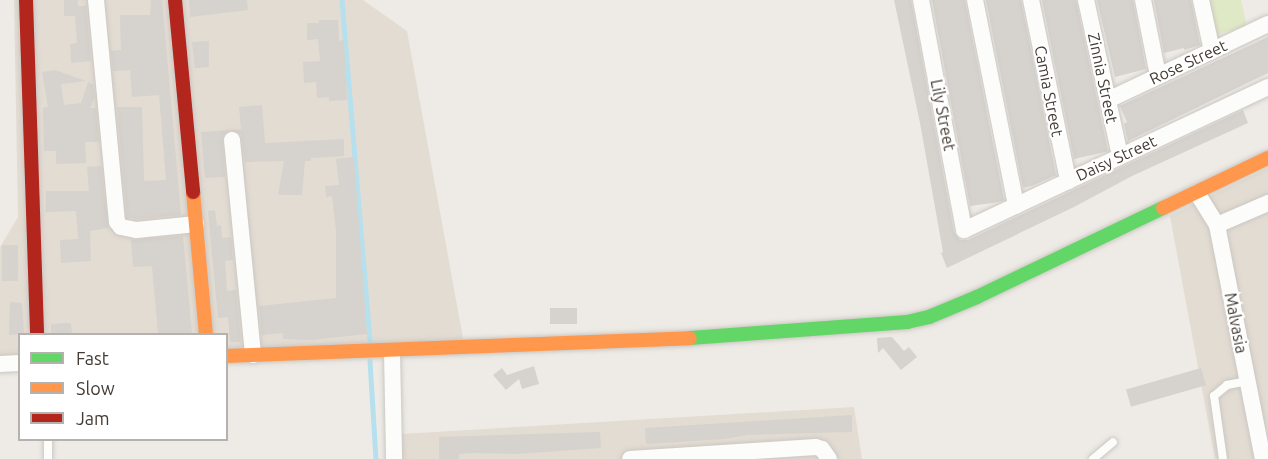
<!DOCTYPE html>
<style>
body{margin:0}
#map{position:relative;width:1268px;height:459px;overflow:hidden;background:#eeebe6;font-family:Ubuntu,sans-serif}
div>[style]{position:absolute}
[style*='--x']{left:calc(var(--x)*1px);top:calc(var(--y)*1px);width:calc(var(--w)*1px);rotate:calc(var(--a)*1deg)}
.residential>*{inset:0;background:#e3dcd3}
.green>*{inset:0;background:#e0e9c6}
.stream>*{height:4.5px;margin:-2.25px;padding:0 2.25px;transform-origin:2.25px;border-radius:2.25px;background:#b6e0ed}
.building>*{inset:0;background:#d6d2cd;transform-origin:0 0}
.roads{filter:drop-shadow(0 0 2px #cbc7c2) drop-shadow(0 0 2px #cbc7c2)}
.lane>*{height:8px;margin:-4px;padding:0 4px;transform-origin:4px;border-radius:4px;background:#fcfcfb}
.street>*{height:16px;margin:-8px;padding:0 8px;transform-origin:8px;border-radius:8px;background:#fcfcfb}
.fast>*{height:14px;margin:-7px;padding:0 7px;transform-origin:7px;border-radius:7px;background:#63d668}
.slow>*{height:14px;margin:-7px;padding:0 7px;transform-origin:7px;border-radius:7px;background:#ff974d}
.jam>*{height:14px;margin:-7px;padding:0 7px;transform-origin:7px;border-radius:7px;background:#b3261e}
span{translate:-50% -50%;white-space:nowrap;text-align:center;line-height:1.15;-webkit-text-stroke:4.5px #fff;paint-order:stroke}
.street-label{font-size:16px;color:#443b34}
.legend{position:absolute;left:18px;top:333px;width:210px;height:108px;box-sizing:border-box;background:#fff;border:2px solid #b4b1ae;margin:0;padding:8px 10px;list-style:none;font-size:18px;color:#443b34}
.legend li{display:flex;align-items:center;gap:12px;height:30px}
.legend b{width:30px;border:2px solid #b4b1ae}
</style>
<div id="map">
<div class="residential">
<i style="clip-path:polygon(14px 0,363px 0,407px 31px,465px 349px,227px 356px,226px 334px,20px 334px,19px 363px,0 363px,0 247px,18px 217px)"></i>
<i style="clip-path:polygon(1268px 168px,1268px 459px,1215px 459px,1170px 216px)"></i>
<i style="clip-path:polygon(854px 407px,862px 459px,402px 459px,401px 434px)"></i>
</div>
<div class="green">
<i style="clip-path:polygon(1208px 0,1241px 0,1247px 27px,1216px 34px)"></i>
</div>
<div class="stream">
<i style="--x:342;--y:0;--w:345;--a:85.3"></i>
<i style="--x:370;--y:361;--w:98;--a:86.5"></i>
</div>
<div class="building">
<i style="clip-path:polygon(64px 0,78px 0,78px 6px,86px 6px,91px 61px,71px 63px,70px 44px,77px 43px,75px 16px,64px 16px)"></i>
<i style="clip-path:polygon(151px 0,162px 0,181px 215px,137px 219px,127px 217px,117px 107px,142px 107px,144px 181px,166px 180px,159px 95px,132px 97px,130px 70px,113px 71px,111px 51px,121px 50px,120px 15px,150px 15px)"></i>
<i style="clip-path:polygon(189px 0,247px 0,248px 10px,190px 17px)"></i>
<i style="clip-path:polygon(894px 0,911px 0,954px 232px,960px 240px,968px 240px,1243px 110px,1248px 123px,1132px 176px,1074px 207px,947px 268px,941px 253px,943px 252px,920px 123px)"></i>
<i style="clip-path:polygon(932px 0,965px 0,1004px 200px,999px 202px,970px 206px)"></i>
<i style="clip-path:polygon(986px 0,1021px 0,1056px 175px,1034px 185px,1023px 188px)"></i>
<i style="clip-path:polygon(1042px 0,1076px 0,1108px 151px,1105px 152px,1074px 159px)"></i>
<i style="clip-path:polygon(1097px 0,1133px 0,1146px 69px,1115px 77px)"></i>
<i style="clip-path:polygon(1154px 0,1191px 0,1200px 45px,1184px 50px,1184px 48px,1164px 53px)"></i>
<i style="clip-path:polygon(319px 20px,338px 20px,339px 41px,344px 40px,347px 100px,329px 101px,329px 97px,317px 98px,316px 82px,304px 83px,303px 62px,320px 61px,318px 39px,307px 40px,307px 23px,319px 23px)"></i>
<i style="clip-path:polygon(1268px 37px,1268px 73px,1128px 141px,1124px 124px,1127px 122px,1120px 106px)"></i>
<i style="clip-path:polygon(209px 41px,209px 67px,195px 68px,192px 42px)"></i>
<i style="clip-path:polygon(55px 70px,86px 81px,61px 84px,64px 105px,81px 103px,88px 82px,93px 84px,95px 97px,90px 108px,96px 108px,99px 142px,85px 142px,86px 163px,56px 164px,56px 151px,44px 151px,43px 108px,48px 107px,42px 72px)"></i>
<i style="clip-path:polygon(262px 105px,265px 143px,344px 139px,344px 156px,311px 158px,311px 161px,305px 161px,302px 195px,278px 195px,284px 161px,245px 162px,241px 134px,232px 130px,241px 129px,239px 107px)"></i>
<i style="clip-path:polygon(230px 130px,223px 135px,222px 140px,225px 177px,205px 178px,201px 132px)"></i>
<i style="clip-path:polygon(354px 157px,367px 334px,311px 340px,283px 339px,283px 333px,262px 335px,259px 306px,336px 298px,336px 231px,332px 196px,326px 197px,325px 186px,339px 185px,336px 159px)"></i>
<i style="clip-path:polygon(101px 166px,108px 228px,90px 231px,91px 261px,61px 263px,60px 240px,78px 239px,76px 211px,46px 212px,46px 191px,89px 191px,87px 167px)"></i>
<i style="clip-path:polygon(215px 210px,217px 226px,221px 225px,222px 238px,231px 237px,233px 260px,225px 261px,227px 291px,236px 290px,241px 342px,230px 342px,228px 317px,218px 318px,208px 211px)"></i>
<i style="clip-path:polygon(183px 236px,192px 334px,158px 334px,152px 266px,133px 267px,131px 240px)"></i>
<i style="left:2px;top:245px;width:16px;height:36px"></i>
<i style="clip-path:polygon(10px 302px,22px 303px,24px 334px,9px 335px)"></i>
<i style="left:577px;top:308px;width:16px;height:27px;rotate:90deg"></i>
<i style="clip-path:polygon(66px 323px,71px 323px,72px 334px,51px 334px,51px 324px)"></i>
<i style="clip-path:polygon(892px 337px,904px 351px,909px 347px,917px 357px,901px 370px,883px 348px,878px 353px,877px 338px)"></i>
<i style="clip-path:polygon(534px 366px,539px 384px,522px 389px,519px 379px,506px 390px,493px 375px,502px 368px,507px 375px)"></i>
<i style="left:1201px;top:368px;width:18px;height:78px;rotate:74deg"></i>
<i style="clip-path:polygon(852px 415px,852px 432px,747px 435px,724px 439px,646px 444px,645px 428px)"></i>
<i style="clip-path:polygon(600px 432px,601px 448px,517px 454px,474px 453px,459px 454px,459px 459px,439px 459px,439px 437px)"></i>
</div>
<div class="roads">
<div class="lane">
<i style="--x:48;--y:440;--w:19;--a:90"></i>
<i style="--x:1093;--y:459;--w:26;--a:-40"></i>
<i style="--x:1223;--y:459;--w:64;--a:-98.1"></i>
<i style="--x:1214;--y:396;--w:17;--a:-40"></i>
<i style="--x:1227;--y:385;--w:21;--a:-11"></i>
</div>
<div class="street">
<i style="--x:96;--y:0;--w:223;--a:84.6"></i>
<i style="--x:117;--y:222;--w:6;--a:51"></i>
<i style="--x:121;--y:227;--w:16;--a:11"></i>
<i style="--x:137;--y:230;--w:59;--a:-5.8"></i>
<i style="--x:921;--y:0;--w:234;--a:79.4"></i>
<i style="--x:964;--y:230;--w:336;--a:-25.2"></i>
<i style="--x:975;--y:0;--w:210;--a:78.7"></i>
<i style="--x:1031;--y:0;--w:185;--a:78.4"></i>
<i style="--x:1086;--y:0;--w:160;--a:77.7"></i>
<i style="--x:1143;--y:0;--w:77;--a:78.8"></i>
<i style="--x:1201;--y:0;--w:52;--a:77.8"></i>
<i style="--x:1108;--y:100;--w:177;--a:-25.4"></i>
<i style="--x:232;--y:140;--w:216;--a:84.4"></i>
<i style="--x:1197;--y:193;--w:38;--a:58"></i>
<i style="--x:1217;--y:225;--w:238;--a:78.9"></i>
<i style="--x:1217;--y:225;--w:56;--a:-23.3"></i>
<i style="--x:392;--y:351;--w:108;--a:88.9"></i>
<i style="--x:0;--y:364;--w:20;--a:-3"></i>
<i style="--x:630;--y:459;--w:186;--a:-3.7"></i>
<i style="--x:816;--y:447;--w:6;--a:18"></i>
<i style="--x:822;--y:449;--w:12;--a:55"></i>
</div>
<div class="fast">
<i style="--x:690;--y:338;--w:218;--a:-4.2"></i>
<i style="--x:907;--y:322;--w:23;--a:-13"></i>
<i style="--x:929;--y:317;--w:52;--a:-22.6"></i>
<i style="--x:977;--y:297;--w:206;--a:-25.6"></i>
</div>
<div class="slow">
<i style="--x:193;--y:192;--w:143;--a:84.8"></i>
<i style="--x:1163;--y:208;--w:116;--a:-25.5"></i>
<i style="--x:226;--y:356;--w:464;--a:-2.2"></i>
</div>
<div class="jam">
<i style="--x:26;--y:0;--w:334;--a:88.1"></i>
<i style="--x:175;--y:0;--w:193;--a:84.6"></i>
</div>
</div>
<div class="street-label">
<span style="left:1188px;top:62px;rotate:-25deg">Rose Street</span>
<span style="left:1103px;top:78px;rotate:78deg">Zinnia Street</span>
<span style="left:1049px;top:91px;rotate:79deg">Camia Street</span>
<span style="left:943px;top:115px;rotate:79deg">Lily Street</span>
<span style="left:1116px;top:158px;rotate:-25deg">Daisy Street</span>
<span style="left:1236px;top:323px;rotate:79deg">Malvasia</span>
</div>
<ul class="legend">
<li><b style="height:8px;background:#63d668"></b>Fast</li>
<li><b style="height:8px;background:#ff974d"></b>Slow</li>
<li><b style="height:8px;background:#b3261e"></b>Jam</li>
</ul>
</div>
